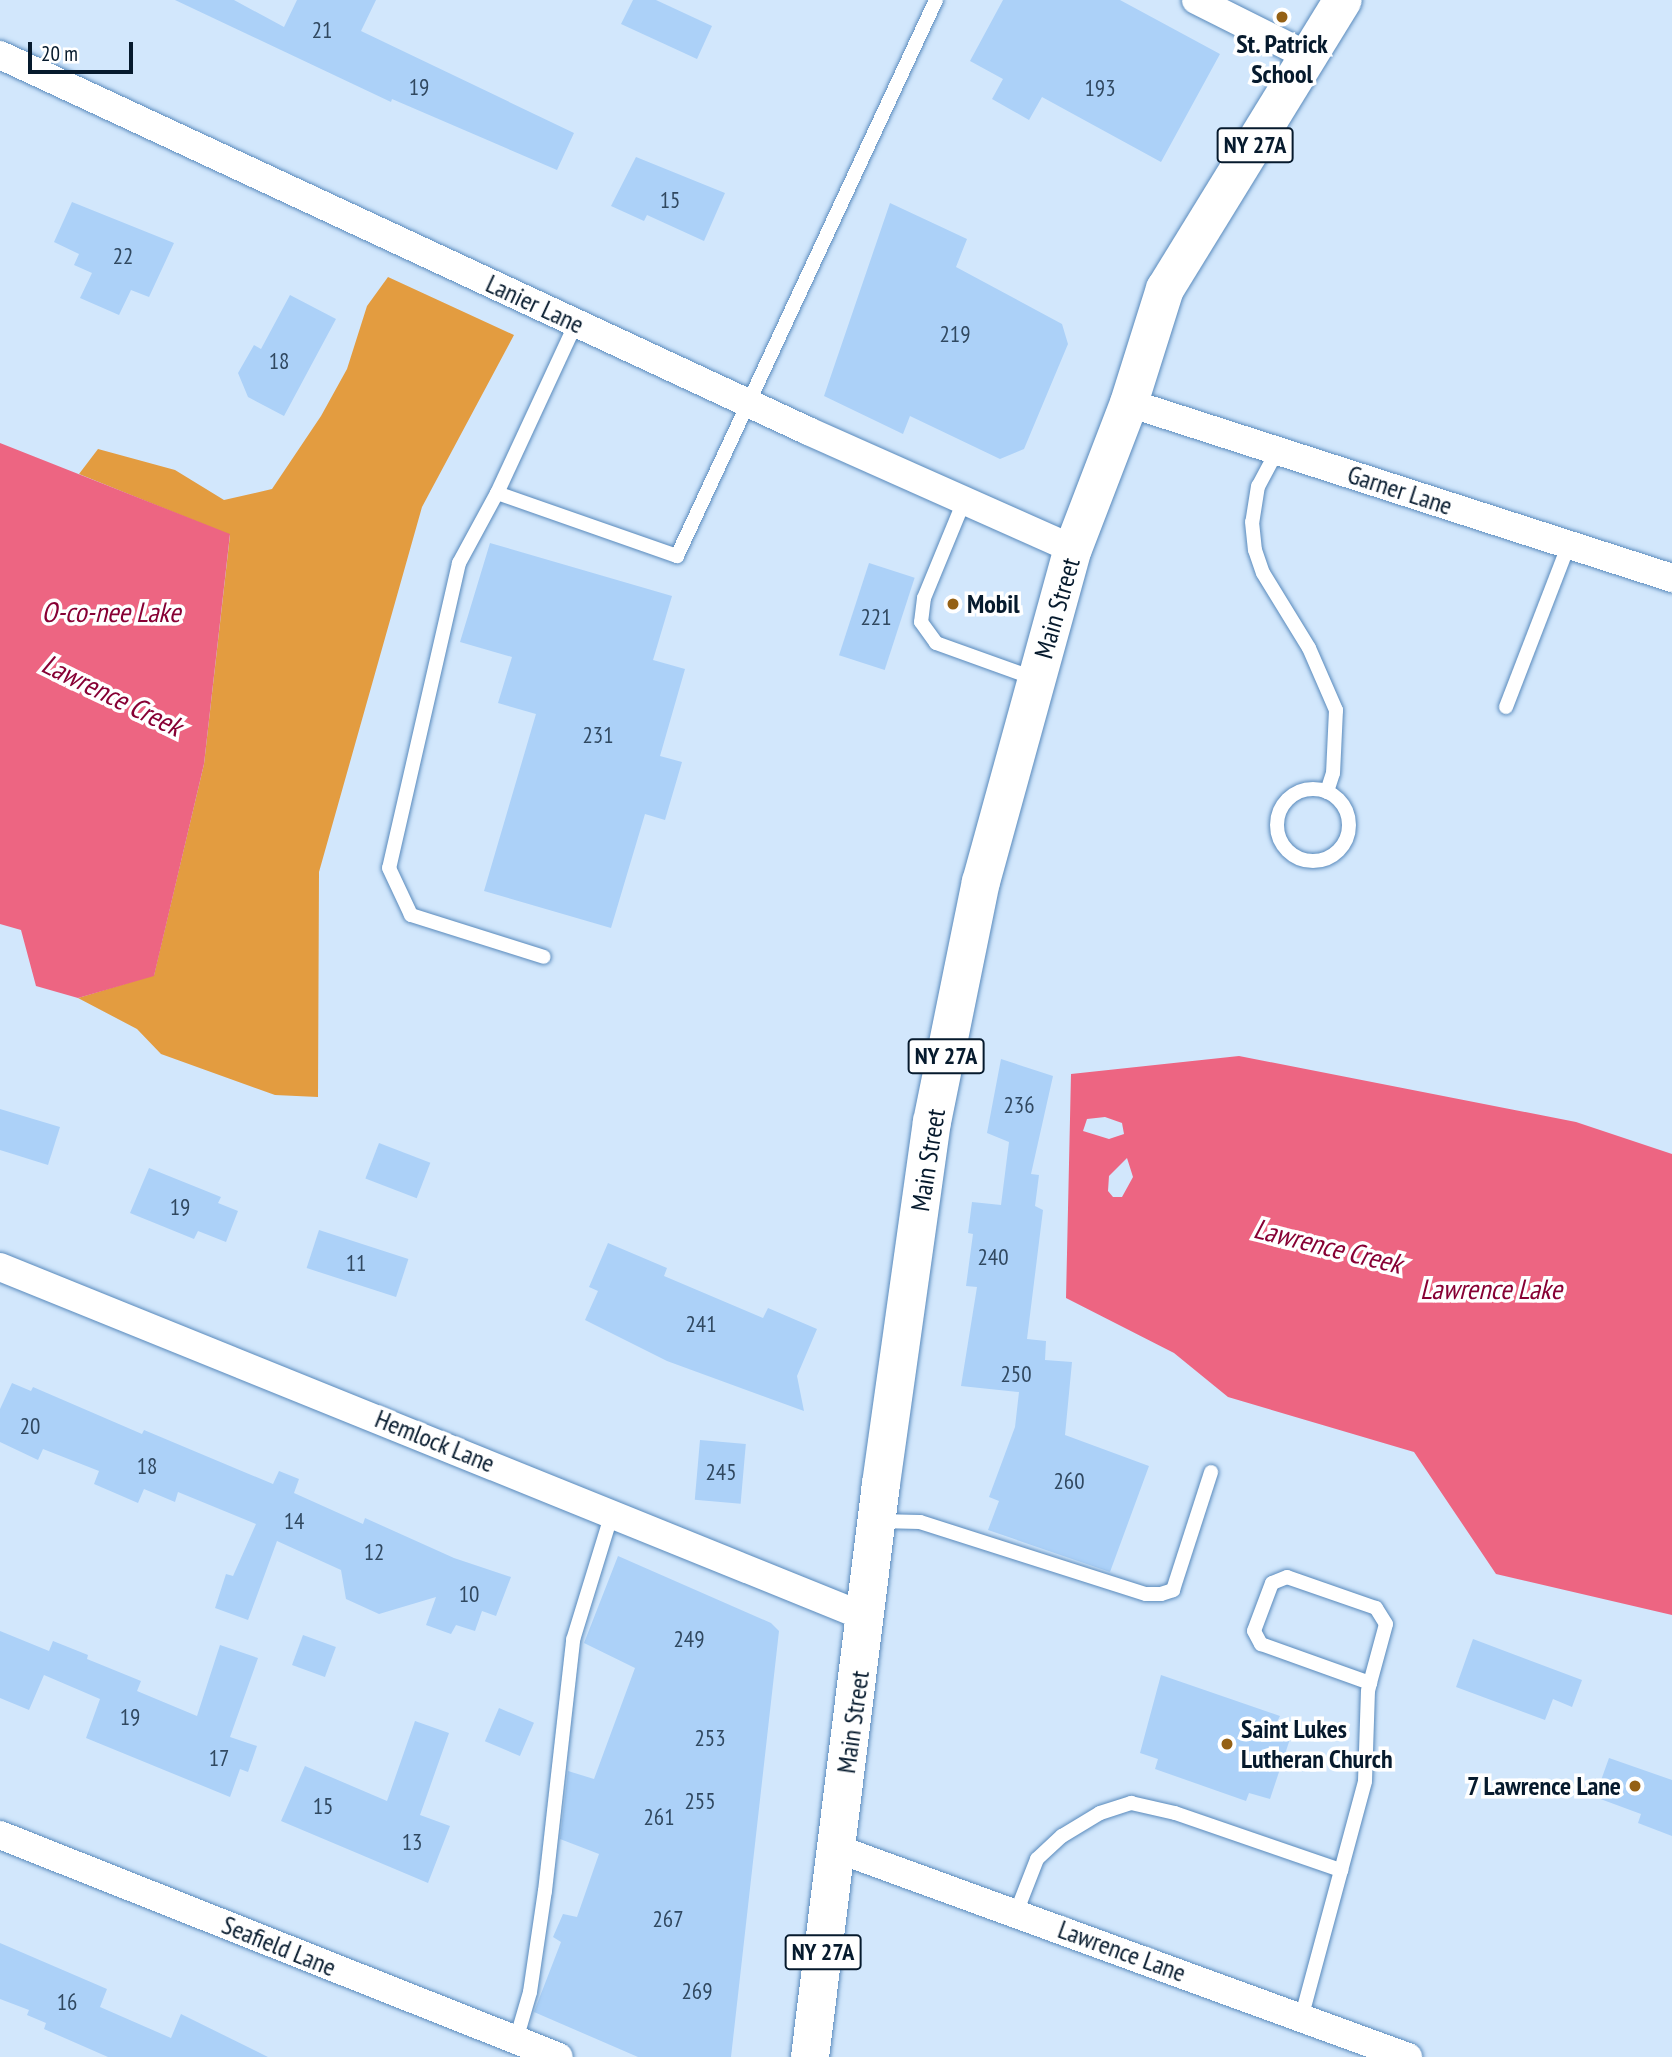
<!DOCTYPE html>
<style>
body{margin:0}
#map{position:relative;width:1672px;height:2057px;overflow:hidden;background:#d2e7fc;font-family:"PT Sans Narrow",sans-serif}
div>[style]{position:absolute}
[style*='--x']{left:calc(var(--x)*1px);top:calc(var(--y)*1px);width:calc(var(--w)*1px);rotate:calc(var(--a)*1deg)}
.forest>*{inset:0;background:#e39c40}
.water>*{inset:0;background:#ed6582}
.building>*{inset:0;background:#acd1f8;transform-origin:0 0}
.roads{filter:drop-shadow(0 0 2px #598abc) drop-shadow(0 0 2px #598abc)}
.service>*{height:14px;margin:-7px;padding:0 7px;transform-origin:7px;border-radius:7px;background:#fff}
.service>.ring{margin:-7px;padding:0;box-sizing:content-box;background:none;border:14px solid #fff;border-radius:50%}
.minor>*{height:28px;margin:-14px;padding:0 14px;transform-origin:14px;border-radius:14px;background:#fff}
.primary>*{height:38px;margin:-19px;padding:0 19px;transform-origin:19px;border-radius:19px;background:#fff}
.dots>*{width:19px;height:19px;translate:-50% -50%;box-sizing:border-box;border:4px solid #fff;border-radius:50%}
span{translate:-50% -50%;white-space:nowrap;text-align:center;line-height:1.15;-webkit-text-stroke:7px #fff;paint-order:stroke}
.number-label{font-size:23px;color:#304860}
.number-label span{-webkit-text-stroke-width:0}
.shield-label span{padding:2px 5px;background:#fff;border:2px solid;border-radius:5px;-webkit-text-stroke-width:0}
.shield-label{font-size:24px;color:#061a2d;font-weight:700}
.poi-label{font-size:26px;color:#061a2d;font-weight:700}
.left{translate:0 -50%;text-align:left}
.right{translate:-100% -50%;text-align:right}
.street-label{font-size:26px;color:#061a2d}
.water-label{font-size:28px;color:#870034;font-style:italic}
.scale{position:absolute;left:28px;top:42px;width:105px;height:32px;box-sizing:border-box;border:4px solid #061a2d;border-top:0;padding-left:9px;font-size:21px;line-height:24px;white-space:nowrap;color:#061a2d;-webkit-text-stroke:5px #fff;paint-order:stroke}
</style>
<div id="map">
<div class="forest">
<i style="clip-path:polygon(388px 277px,514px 335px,422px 507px,319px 872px,318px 1097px,275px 1095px,161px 1054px,137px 1029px,78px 998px,154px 975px,204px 764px,230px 535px,79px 474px,98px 449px,175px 470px,224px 500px,272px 489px,321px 416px,347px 369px,367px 306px)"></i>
</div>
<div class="water">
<i style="clip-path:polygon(0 443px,230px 534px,204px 764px,154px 976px,78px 998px,36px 986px,21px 930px,0 924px)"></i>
<i style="clip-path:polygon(evenodd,1239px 1056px,1576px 1122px,1672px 1154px,1672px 1615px,1496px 1574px,1414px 1452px,1228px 1397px,1174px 1353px,1066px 1298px,1071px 1074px,1239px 1056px,1105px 1117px,1122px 1123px,1124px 1134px,1109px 1139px,1083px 1131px,1087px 1119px,1105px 1117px,1239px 1056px,1127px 1158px,1133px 1177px,1122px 1197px,1113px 1197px,1108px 1191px,1109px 1176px,1127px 1158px)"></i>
</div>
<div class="building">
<i style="clip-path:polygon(175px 0,234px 0,284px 27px,297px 0,376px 0,361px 31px,574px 133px,557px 170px,392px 99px,391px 102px)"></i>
<i style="clip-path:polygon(633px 0,656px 0,712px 26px,697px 59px,621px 24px)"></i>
<i style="clip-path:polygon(1003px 0,1120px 0,1220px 54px,1161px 162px,1042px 97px,1029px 120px,992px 99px,1003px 79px,970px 61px)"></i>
<i style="clip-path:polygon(636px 157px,725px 193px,704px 241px,647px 215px,644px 221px,611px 206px)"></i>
<i style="clip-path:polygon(72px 202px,174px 243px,149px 297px,131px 290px,119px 315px,80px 298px,92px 273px,74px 265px,79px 254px,54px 242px)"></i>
<i style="clip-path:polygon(890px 203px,967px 239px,956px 267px,1062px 324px,1068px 344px,1024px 449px,1000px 459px,910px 416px,903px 434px,824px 396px)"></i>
<i style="clip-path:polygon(290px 295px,336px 319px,284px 416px,248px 397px,238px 373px,254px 345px,261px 349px)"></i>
<i style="clip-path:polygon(490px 543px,672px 596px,653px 660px,685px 669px,660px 756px,682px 762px,665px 820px,645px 814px,611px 928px,484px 891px,536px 714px,498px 703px,512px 657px,460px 642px)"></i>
<i style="left:869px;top:563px;width:48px;height:97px;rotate:18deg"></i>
<i style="clip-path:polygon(1001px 1059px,1053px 1076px,1031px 1174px,1039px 1175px,1035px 1206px,1043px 1210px,1027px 1339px,1046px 1341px,1045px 1360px,1072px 1362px,1065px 1435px,1149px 1466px,1110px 1572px,988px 1530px,999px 1501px,989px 1497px,1015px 1427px,1019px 1392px,961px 1386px,977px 1287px,966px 1286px,973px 1234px,968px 1233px,972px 1202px,1001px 1205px,1009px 1142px,987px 1133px)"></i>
<i style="clip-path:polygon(0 1109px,60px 1127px,48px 1165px,0 1150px)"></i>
<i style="left:379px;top:1143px;width:55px;height:38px;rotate:21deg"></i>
<i style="clip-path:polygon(149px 1168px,221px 1197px,218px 1203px,238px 1211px,226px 1242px,198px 1231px,194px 1239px,130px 1213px)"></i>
<i style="left:319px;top:1230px;width:94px;height:40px;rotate:18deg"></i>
<i style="clip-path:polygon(608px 1243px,667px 1268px,664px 1276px,763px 1318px,768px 1308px,817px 1329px,797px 1376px,804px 1411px,667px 1361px,585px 1320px,598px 1291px,589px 1287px)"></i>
<i style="clip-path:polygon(12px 1383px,31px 1391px,33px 1387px,142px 1434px,144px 1430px,273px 1484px,279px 1471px,299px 1479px,294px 1493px,363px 1524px,365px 1518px,454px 1558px,511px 1577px,496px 1616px,482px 1611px,475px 1631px,456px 1625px,451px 1634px,426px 1625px,436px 1597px,379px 1614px,346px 1599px,341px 1570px,277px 1541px,248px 1620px,215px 1608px,226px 1574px,233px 1576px,256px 1524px,178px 1492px,175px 1502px,144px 1489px,138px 1503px,94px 1484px,99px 1471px,43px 1449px,38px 1460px,0 1442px,0 1409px)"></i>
<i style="left:700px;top:1440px;width:46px;height:60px;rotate:5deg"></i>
<i style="clip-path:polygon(618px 1556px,771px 1623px,779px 1631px,731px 2057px,638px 2057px,534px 2012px,561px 1942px,553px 1937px,563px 1914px,577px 1917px,599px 1854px,560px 1839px,568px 1771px,594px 1779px,635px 1668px,584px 1643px)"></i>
<i style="clip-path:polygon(0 1631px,49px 1651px,53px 1641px,88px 1655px,87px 1659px,141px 1681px,137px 1691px,197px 1716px,220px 1645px,258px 1658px,230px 1737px,257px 1746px,248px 1772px,240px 1769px,230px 1797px,86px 1738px,100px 1699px,44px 1675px,29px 1710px,0 1698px)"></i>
<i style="left:303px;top:1635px;width:35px;height:32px;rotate:20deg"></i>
<i style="clip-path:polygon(1473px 1639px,1582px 1680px,1572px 1707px,1553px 1699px,1545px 1720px,1456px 1687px)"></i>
<i style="clip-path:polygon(1161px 1675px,1280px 1716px,1277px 1722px,1294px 1727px,1270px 1799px,1249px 1793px,1246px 1801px,1155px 1769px,1158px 1759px,1140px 1753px)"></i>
<i style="left:499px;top:1708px;width:38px;height:36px;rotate:23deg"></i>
<i style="clip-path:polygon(415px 1721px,449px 1733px,420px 1815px,450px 1826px,428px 1883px,281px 1821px,305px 1766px,387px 1801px)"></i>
<i style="clip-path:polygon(1609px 1758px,1672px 1780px,1672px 1836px,1638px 1823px,1641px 1814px,1595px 1797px)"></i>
<i style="clip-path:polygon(0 1943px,107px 1989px,100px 2007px,171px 2038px,181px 2014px,268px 2057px,108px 2057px,44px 2029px,46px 2023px,27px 2015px,29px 2010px,0 1999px)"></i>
</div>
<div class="roads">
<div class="service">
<i style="--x:576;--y:323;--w:187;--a:114.9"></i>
<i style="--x:497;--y:493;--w:191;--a:19.3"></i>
<i style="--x:677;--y:556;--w:613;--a:-65.02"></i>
<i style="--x:1277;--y:451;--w:40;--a:118"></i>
<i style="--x:1258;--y:486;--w:36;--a:99"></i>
<i style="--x:1252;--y:522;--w:28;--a:84"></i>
<i style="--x:1255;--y:550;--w:24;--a:71"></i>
<i style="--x:1263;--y:573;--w:88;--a:58.5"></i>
<i style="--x:1309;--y:648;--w:68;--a:66.5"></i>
<i style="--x:1336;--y:710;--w:63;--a:92.7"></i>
<i style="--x:1333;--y:773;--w:20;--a:108"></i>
<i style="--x:497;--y:493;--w:80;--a:118.5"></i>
<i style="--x:459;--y:563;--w:313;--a:102.9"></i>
<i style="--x:389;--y:868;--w:52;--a:64.9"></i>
<i style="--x:411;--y:915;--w:139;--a:17.5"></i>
<i style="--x:964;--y:501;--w:105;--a:112.4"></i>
<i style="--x:924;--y:598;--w:24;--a:97"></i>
<i style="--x:921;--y:622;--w:26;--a:54"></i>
<i style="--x:936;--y:643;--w:106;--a:19.8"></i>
<i style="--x:1506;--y:707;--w:175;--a:-68.9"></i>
<i class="ring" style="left:1277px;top:789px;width:58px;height:58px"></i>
<i style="--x:879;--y:1521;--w:41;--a:1.4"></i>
<i style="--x:920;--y:1522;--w:237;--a:17.7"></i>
<i style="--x:1146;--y:1594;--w:15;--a:0"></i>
<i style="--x:1161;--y:1594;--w:13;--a:-18"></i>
<i style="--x:1173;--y:1590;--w:124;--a:-72.1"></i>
<i style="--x:1016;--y:1913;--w:58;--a:-68.7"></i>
<i style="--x:1037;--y:1859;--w:34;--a:-43"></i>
<i style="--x:1062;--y:1836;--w:44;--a:-31.2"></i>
<i style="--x:1100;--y:1813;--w:33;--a:-18"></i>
<i style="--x:1131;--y:1803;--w:45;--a:12.8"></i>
<i style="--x:1175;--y:1813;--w:176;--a:19"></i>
<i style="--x:1302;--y:2015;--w:242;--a:-74.9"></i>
<i style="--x:1365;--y:1781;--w:90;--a:-88.1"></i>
<i style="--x:1368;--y:1691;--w:8;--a:-76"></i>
<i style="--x:1370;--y:1683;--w:61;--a:-74.8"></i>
<i style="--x:1386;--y:1624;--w:19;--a:-122"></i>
<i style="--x:1376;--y:1608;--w:94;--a:-160.8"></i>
<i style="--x:1287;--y:1577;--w:16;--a:158"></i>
<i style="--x:1272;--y:1583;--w:51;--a:110.6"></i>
<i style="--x:1254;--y:1631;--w:15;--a:62"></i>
<i style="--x:1261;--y:1644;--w:116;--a:19.7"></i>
<i style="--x:516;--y:2040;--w:50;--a:-73.7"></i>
<i style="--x:530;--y:1992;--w:102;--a:-81.6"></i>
<i style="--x:545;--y:1891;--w:253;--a:-83.6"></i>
<i style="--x:573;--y:1640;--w:133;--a:-72.9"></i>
</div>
<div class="minor">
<i style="--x:1196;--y:0;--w:127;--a:26.6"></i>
<i style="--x:0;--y:55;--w:891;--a:24.95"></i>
<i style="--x:808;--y:431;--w:290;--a:24"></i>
<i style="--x:1129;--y:403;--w:571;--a:17.86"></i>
<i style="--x:0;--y:1267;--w:936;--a:22.02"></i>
<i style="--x:0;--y:1835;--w:601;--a:21.66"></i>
<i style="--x:835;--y:1848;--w:610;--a:20.04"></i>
</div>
<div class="primary">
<i style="--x:810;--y:2057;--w:577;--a:-82.94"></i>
<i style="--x:881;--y:1484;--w:366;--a:-82"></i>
<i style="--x:932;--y:1122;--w:245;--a:-78.5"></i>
<i style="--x:981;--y:882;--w:345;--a:-74.6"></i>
<i style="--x:1073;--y:549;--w:156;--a:-69"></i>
<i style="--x:1129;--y:403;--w:120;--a:-72.5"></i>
<i style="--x:1165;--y:289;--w:339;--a:-58.4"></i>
</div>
</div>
<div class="dots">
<i style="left:1282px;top:17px;background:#946014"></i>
<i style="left:953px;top:604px;background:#946014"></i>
<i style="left:1227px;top:1744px;background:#946014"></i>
<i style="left:1635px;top:1786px;background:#946014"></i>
</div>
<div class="number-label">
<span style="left:322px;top:30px">21</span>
<span style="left:419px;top:87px">19</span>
<span style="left:1100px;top:88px">193</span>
<span style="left:670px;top:200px">15</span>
<span style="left:123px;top:256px">22</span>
<span style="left:955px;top:334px">219</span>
<span style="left:279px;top:361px">18</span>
<span style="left:876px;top:617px">221</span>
<span style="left:598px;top:735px">231</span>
<span style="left:1019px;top:1105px">236</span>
<span style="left:180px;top:1207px">19</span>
<span style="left:993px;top:1257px">240</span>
<span style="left:356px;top:1263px">11</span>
<span style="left:701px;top:1324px">241</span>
<span style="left:1016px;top:1374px">250</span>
<span style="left:30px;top:1426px">20</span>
<span style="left:147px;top:1466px">18</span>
<span style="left:721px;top:1472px">245</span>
<span style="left:1069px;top:1481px">260</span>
<span style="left:294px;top:1521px">14</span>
<span style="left:374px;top:1552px">12</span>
<span style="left:469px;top:1594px">10</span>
<span style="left:689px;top:1639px">249</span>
<span style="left:130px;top:1717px">19</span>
<span style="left:710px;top:1738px">253</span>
<span style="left:219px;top:1758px">17</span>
<span style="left:700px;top:1801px">255</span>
<span style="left:323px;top:1806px">15</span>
<span style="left:659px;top:1817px">261</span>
<span style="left:412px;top:1842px">13</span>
<span style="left:668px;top:1919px">267</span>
<span style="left:697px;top:1991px">269</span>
<span style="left:67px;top:2002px">16</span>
</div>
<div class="shield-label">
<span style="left:1255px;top:145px">NY 27A</span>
<span style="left:946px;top:1056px">NY 27A</span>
<span style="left:823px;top:1952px">NY 27A</span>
</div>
<div class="poi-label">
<span style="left:1282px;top:59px">St. Patrick<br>School</span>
<span class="left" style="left:967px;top:604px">Mobil</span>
<span class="left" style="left:1241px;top:1744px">Saint Lukes<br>Lutheran Church</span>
<span class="right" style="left:1621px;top:1786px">7 Lawrence Lane</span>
</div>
<div class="street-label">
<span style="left:535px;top:304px;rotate:25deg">Lanier Lane</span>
<span style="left:1400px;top:490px;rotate:18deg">Garner Lane</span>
<span style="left:1057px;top:608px;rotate:-74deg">Main Street</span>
<span style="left:928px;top:1160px;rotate:-81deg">Main Street</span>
<span style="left:435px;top:1441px;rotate:22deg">Hemlock Lane</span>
<span style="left:853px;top:1722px;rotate:-82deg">Main Street</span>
<span style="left:279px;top:1946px;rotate:22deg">Seafield Lane</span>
<span style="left:1122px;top:1951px;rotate:20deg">Lawrence Lane</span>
</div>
<div class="water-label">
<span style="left:111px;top:612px">O-co-nee Lake</span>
<span style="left:112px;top:695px;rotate:26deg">Lawrence Creek</span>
<span style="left:1328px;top:1246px;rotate:14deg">Lawrence Creek</span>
<span style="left:1491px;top:1289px">Lawrence Lake</span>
</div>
<div class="scale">20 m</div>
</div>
